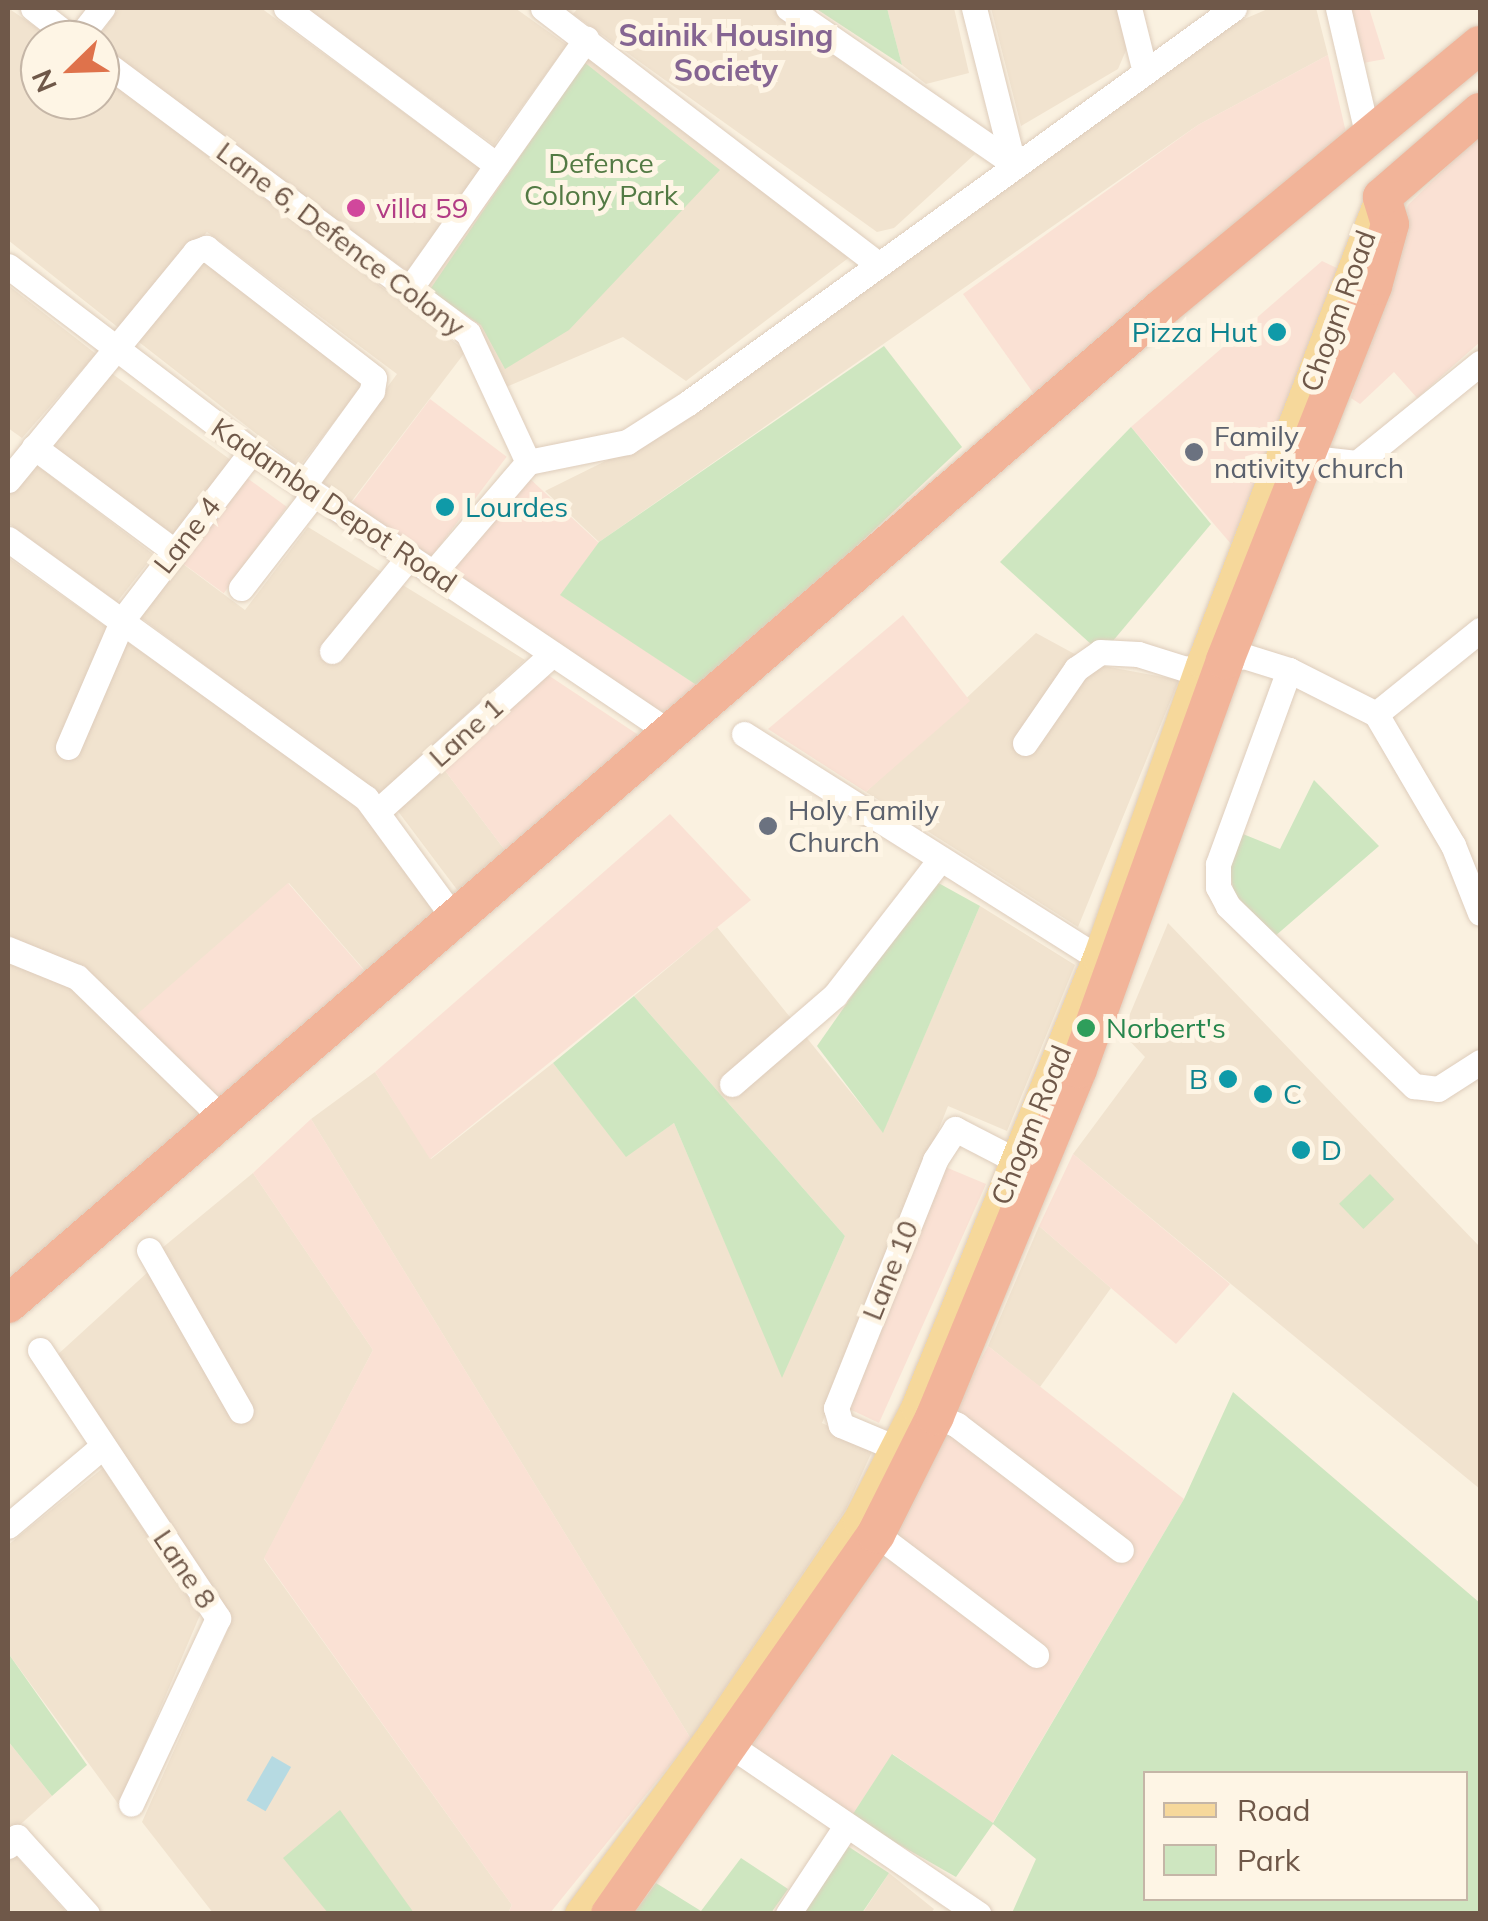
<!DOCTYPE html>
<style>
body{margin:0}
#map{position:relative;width:1488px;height:1921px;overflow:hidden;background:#faf1e0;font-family:Mulish,sans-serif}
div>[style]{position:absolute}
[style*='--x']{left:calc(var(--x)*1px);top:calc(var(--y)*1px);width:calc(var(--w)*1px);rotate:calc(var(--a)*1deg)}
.residential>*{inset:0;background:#f1e3cf;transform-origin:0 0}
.commercial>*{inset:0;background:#fae1d4;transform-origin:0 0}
.green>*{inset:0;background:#cee6c0;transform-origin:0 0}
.water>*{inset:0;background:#b6dae2;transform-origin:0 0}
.roads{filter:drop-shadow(0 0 2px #decdbc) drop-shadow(0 0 2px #decdbc)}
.minor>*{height:25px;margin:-12.5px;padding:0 12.5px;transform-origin:12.5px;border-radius:12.5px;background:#fff}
.major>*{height:32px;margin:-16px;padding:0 16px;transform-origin:16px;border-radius:16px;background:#f6d89b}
.highway>*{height:38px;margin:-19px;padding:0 19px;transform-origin:19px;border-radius:19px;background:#f2b499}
.dots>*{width:28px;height:28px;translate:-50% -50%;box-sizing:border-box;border:5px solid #fef5e5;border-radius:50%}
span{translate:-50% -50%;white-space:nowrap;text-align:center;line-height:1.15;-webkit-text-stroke:10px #fef5e5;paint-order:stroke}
.park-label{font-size:28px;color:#537a44}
.hotel-label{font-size:28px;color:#b23c85}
.left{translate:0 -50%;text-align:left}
.street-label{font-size:28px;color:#6f5849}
.culture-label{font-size:28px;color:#0d838f}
.right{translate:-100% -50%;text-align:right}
.worship-label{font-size:28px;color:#5b616d}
.leisure-label{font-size:28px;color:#27864d}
.neighbourhood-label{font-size:30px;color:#856592;font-weight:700}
.frame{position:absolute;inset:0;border:10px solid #6f5849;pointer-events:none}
.legend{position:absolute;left:1143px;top:1771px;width:325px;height:130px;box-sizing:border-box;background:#fef5e5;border:2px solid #c5b6a7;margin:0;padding:12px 18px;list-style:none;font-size:30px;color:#6f5849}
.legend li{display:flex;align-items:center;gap:20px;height:50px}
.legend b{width:50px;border:2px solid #c5b6a7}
.north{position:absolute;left:20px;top:20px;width:100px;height:100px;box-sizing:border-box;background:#fef5e5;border:2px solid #c5b6a7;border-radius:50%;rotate:247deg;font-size:28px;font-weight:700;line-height:40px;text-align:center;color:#6f5849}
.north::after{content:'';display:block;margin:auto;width:35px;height:45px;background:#df724b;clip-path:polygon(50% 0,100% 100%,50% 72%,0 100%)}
</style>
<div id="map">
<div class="residential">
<i style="clip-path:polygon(8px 8px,55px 40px,40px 40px,40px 100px,100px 100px,100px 74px,466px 351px,351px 502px,319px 480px,397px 374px,207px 232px,120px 329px,8px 240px)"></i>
<i style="clip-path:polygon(119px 8px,261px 8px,481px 169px,407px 271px,100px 47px,96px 40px)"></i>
<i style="clip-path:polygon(305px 8px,515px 8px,567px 45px,494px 145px)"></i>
<i style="clip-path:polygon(578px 8px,771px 8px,975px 154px,894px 228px,877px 232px,573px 14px)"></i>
<i style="clip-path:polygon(887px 8px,954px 8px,969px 73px,926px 84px,902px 65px)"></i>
<i style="clip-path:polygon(991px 8px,1117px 8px,1127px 48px,1118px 69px,1021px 126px)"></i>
<i style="clip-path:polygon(1270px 8px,1316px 8px,1328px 55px,1198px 125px,599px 542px,545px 491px,660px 434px,1214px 32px)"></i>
<i style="clip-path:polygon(585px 54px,851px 256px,686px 381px,623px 337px,504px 388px,423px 287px)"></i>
<i style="left:201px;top:256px;width:207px;height:106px;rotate:38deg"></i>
<i style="clip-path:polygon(8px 285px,96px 354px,22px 438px,8px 428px)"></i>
<i style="left:107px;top:370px;width:156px;height:94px;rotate:36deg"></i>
<i style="clip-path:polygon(34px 463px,154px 555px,117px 602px,8px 523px,8px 494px)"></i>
<i style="clip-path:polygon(308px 527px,525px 660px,379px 795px,140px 617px,179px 561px,245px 610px)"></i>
<i style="clip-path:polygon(10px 559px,332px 786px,373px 823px,437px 911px,367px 973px,289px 883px,138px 1026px,83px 968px,8px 935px)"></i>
<i style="clip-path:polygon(1036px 633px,1093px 664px,1179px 680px,1078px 927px,866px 792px)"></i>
<i style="left:443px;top:768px;width:106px;height:62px;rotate:53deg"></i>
<i style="clip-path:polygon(980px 906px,1075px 965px,1007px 1131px,948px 1106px,822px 1423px,874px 1447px,846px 1509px,691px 1739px,311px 1119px,375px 1072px,431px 1159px,553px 1063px,626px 1156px,674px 1123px,782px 1376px,845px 1236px,634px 996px,717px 927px,883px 1132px)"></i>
<i style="clip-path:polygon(1168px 923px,1480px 1247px,1480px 1489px,1073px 1154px,1145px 1057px,1122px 1033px)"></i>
<i style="clip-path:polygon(8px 960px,75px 988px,204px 1117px,8px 1291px)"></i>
<i style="clip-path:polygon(253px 1173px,373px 1350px,264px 1559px,512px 1905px,508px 1913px,213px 1913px,142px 1822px,229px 1627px,55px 1357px,149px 1271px,156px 1253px)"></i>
<i style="clip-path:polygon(1039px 1226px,1111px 1288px,1040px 1387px,988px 1346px)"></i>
<i style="clip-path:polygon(103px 1468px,200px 1615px,119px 1805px,8px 1653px,8px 1545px)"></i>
<i style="clip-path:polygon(8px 1741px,52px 1796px,13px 1831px,8px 1825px)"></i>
<i style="clip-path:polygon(15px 1855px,67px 1913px,8px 1913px,8px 1862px)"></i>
<i style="clip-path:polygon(889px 1873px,934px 1909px,931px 1913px,862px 1914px)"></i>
</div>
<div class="commercial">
<i style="clip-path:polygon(1351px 8px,1369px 8px,1385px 59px,1363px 63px)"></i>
<i style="clip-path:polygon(1328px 55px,1348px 141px,1036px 397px,963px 294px,1198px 125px)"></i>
<i style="clip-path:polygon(1480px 134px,1480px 342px,1417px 398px,1394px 372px,1360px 404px,1351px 398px,1408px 205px)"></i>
<i style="clip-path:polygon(1322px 261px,1341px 270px,1231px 544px,1131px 427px)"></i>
<i style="left:430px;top:399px;width:96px;height:130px;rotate:37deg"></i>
<i style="left:243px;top:475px;width:54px;height:107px;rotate:36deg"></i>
<i style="clip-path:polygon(528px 477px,599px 543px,561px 594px,704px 690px,666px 721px,449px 569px)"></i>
<i style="clip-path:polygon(903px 615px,970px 701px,866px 792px,768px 729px)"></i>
<i style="clip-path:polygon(545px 673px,646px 740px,507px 853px,443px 768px)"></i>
<i style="clip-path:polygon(670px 814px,751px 900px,430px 1159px,375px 1072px)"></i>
<i style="left:288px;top:883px;width:120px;height:207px;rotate:49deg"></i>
<i style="clip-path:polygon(311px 1119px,691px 1739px,550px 1913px,508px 1913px,512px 1905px,264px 1558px,373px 1350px,253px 1173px)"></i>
<i style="clip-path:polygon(1073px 1154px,1230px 1284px,1176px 1344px,1039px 1226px)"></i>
<i style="clip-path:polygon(943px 1166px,986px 1184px,879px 1423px,843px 1406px)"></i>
<i style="clip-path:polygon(988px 1346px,1184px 1499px,992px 1824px,893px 1754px,851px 1817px,751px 1747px,881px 1552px)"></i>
</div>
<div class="green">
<i style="clip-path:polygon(815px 8px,887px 8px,902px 65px)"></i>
<i style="clip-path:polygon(584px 62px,720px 170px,569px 330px,505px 369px,481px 325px,429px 291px)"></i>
<i style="clip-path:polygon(884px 346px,962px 447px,704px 690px,560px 595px,599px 542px)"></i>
<i style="clip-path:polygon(1131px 427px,1211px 524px,1102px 654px,1000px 562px)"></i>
<i style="clip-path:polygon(1314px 780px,1379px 846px,1274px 937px,1234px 893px,1229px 866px,1243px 834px,1280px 849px)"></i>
<i style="clip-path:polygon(933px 880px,980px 906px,883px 1133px,817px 1046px)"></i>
<i style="clip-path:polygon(634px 996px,845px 1236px,782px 1378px,674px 1123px,626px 1157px,553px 1063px)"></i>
<i style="left:1370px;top:1174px;width:35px;height:43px;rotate:46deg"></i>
<i style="clip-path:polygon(evenodd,1233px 1392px,1480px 1603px,1480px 1913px,1012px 1913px,1036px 1859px,993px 1824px,956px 1877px,851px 1817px,892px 1754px,993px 1823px,1184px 1499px,1233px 1392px,1146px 1774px,1466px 1774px,1466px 1898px,1146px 1898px,1146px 1774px)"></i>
<i style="clip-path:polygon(8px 1653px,87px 1765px,52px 1796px,8px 1741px)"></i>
<i style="clip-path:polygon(340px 1810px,414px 1913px,328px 1913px,283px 1858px)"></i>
<i style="clip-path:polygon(846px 1845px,889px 1873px,862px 1913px,803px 1914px)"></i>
<i style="clip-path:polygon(741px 1858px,788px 1889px,771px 1913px,634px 1913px,656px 1883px,701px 1911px)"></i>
</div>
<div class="water">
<i style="left:272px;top:1756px;width:22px;height:51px;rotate:30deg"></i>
</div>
<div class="roads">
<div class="minor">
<i style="--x:33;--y:8;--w:52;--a:38"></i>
<i style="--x:286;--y:8;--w:263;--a:36.7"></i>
<i style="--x:543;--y:8;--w:418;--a:37.4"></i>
<i style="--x:788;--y:8;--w:273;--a:34.6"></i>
<i style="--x:974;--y:8;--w:160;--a:75.9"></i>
<i style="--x:1129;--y:8;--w:62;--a:76"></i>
<i style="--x:1338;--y:8;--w:137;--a:76.9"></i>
<i style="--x:77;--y:40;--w:41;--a:-52"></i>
<i style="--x:100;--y:59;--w:459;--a:36.7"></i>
<i style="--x:468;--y:333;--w:142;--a:65.1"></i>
<i style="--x:8;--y:266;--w:306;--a:37.2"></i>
<i style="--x:252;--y:451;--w:503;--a:33.97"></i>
<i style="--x:411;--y:287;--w:304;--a:-54.8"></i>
<i style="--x:34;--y:447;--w:174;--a:36.6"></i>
<i style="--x:1294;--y:456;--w:63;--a:6.3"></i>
<i style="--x:1357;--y:463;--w:159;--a:-39.1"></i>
<i style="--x:8;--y:480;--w:295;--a:-50.6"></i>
<i style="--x:195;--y:252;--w:12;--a:-20"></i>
<i style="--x:206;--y:248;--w:212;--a:37.7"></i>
<i style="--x:374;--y:378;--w:13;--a:99"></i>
<i style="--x:372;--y:391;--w:117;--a:126"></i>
<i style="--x:8;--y:539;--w:442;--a:35.9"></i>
<i style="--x:366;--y:798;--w:147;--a:53.8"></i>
<i style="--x:433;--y:573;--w:146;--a:-49.4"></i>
<i style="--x:528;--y:462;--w:101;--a:-11.4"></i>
<i style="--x:627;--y:442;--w:72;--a:-32.6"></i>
<i style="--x:688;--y:403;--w:674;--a:-35.88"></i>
<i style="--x:241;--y:588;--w:119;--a:-52.2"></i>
<i style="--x:332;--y:651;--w:122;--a:-50.7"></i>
<i style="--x:1289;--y:670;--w:207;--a:110.1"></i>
<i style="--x:1218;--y:864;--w:23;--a:90"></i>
<i style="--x:1218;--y:887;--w:21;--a:62"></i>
<i style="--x:1228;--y:906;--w:259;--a:44.1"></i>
<i style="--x:1414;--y:1086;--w:24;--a:7"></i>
<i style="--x:1438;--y:1089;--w:50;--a:-32.7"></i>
<i style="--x:1376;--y:714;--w:134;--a:-38.9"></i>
<i style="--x:744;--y:734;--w:420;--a:32.3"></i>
<i style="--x:1025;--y:743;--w:90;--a:-55.4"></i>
<i style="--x:1076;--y:669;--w:29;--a:-35"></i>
<i style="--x:1100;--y:652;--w:38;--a:3"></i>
<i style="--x:1138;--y:654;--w:50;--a:17.4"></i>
<i style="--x:1186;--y:669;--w:59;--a:-12.6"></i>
<i style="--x:1244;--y:656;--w:47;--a:17.3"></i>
<i style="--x:1289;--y:670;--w:97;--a:26.8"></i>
<i style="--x:1376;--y:714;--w:152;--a:59.6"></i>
<i style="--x:1453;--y:845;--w:73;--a:68.3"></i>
<i style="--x:68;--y:747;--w:139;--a:-66.7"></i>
<i style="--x:123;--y:619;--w:212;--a:-52.5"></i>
<i style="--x:379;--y:810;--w:233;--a:-42"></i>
<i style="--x:8;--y:949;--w:74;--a:22.1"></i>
<i style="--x:77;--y:977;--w:202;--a:44.2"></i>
<i style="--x:732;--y:1084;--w:136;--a:-40.8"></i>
<i style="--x:835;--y:995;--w:168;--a:-52.2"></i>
<i style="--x:149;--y:1250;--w:185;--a:60.3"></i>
<i style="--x:40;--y:1350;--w:322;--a:56.4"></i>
<i style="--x:218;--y:1618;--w:205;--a:115.1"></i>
<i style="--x:922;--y:1410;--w:38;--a:23"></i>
<i style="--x:957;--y:1425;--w:206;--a:37.3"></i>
<i style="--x:896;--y:1448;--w:60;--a:-157.3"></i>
<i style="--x:841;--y:1425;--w:18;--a:-106"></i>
<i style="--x:836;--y:1408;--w:267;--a:-68.2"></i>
<i style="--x:935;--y:1160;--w:37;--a:-57"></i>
<i style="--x:955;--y:1129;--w:70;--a:27.3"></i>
<i style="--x:8;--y:1526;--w:124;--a:-40.1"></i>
<i style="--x:867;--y:1527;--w:212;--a:37.1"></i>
<i style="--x:718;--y:1737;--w:315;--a:34.2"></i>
<i style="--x:8;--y:1846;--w:13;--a:-45"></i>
<i style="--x:17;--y:1837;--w:104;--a:47.7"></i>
<i style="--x:788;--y:1914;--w:105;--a:-56.6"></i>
</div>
<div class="major">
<i style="--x:581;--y:1914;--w:224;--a:-53.5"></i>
<i style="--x:714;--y:1734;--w:258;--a:-55.8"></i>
<i style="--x:859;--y:1521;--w:127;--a:-62.8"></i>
<i style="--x:917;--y:1408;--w:485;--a:-68"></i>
<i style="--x:1099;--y:958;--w:313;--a:-70.6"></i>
<i style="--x:1203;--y:663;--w:499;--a:-69"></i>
</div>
<div class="highway">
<i style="--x:8;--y:1304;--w:1526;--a:-40.8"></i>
<i style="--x:1163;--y:307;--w:411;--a:-39.6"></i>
<i style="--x:610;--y:1914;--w:464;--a:-55"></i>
<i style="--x:876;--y:1534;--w:132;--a:-63.4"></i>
<i style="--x:935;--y:1416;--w:375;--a:-67.6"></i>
<i style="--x:1078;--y:1069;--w:435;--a:-70.2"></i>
<i style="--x:1225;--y:660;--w:402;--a:-68.4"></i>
<i style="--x:1373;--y:286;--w:64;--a:-74.7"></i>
<i style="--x:1390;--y:224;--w:28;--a:-107"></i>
<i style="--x:1382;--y:197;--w:130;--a:-40.9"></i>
</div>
</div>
<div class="dots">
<i style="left:356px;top:208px;background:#d1479c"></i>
<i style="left:1277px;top:332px;background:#0f9aa8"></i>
<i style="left:1194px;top:452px;background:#6b7280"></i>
<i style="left:445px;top:507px;background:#0f9aa8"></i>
<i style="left:768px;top:826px;background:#6b7280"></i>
<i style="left:1086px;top:1028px;background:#2e9e5b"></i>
<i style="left:1228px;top:1079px;background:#0f9aa8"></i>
<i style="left:1263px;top:1094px;background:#0f9aa8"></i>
<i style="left:1301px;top:1150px;background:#0f9aa8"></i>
</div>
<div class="park-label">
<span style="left:601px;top:179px">Defence<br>Colony Park</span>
</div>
<div class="hotel-label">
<span class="left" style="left:376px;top:208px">villa 59</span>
</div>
<div class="street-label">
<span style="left:341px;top:239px;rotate:37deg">Lane 6, Defence Colony</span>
<span style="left:1338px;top:311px;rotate:-70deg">Chogm Road</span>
<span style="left:334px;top:505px;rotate:34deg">Kadamba Depot Road</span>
<span style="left:187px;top:535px;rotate:-52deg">Lane 4</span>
<span style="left:466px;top:732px;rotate:-42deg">Lane 1</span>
<span style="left:1031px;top:1125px;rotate:-68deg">Chogm Road</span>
<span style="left:890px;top:1270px;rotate:-68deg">Lane 10</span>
<span style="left:185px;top:1569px;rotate:56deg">Lane 8</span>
</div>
<div class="culture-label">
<span class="right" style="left:1257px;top:332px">Pizza Hut</span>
<span class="left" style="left:465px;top:507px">Lourdes</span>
<span class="right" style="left:1208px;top:1079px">B</span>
<span class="left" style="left:1283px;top:1094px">C</span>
<span class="left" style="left:1321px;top:1150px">D</span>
</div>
<div class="worship-label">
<span class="left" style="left:1214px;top:452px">Family<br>nativity church</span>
<span class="left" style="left:788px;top:826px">Holy Family<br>Church</span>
</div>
<div class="leisure-label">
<span class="left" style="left:1106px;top:1028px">Norbert's</span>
</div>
<div class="neighbourhood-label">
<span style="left:726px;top:52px">Sainik Housing<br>Society</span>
</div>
<div class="frame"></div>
<ul class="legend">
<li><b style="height:12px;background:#f6d89b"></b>Road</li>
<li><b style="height:28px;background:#cee6c0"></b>Park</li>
</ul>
<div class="north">N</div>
</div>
